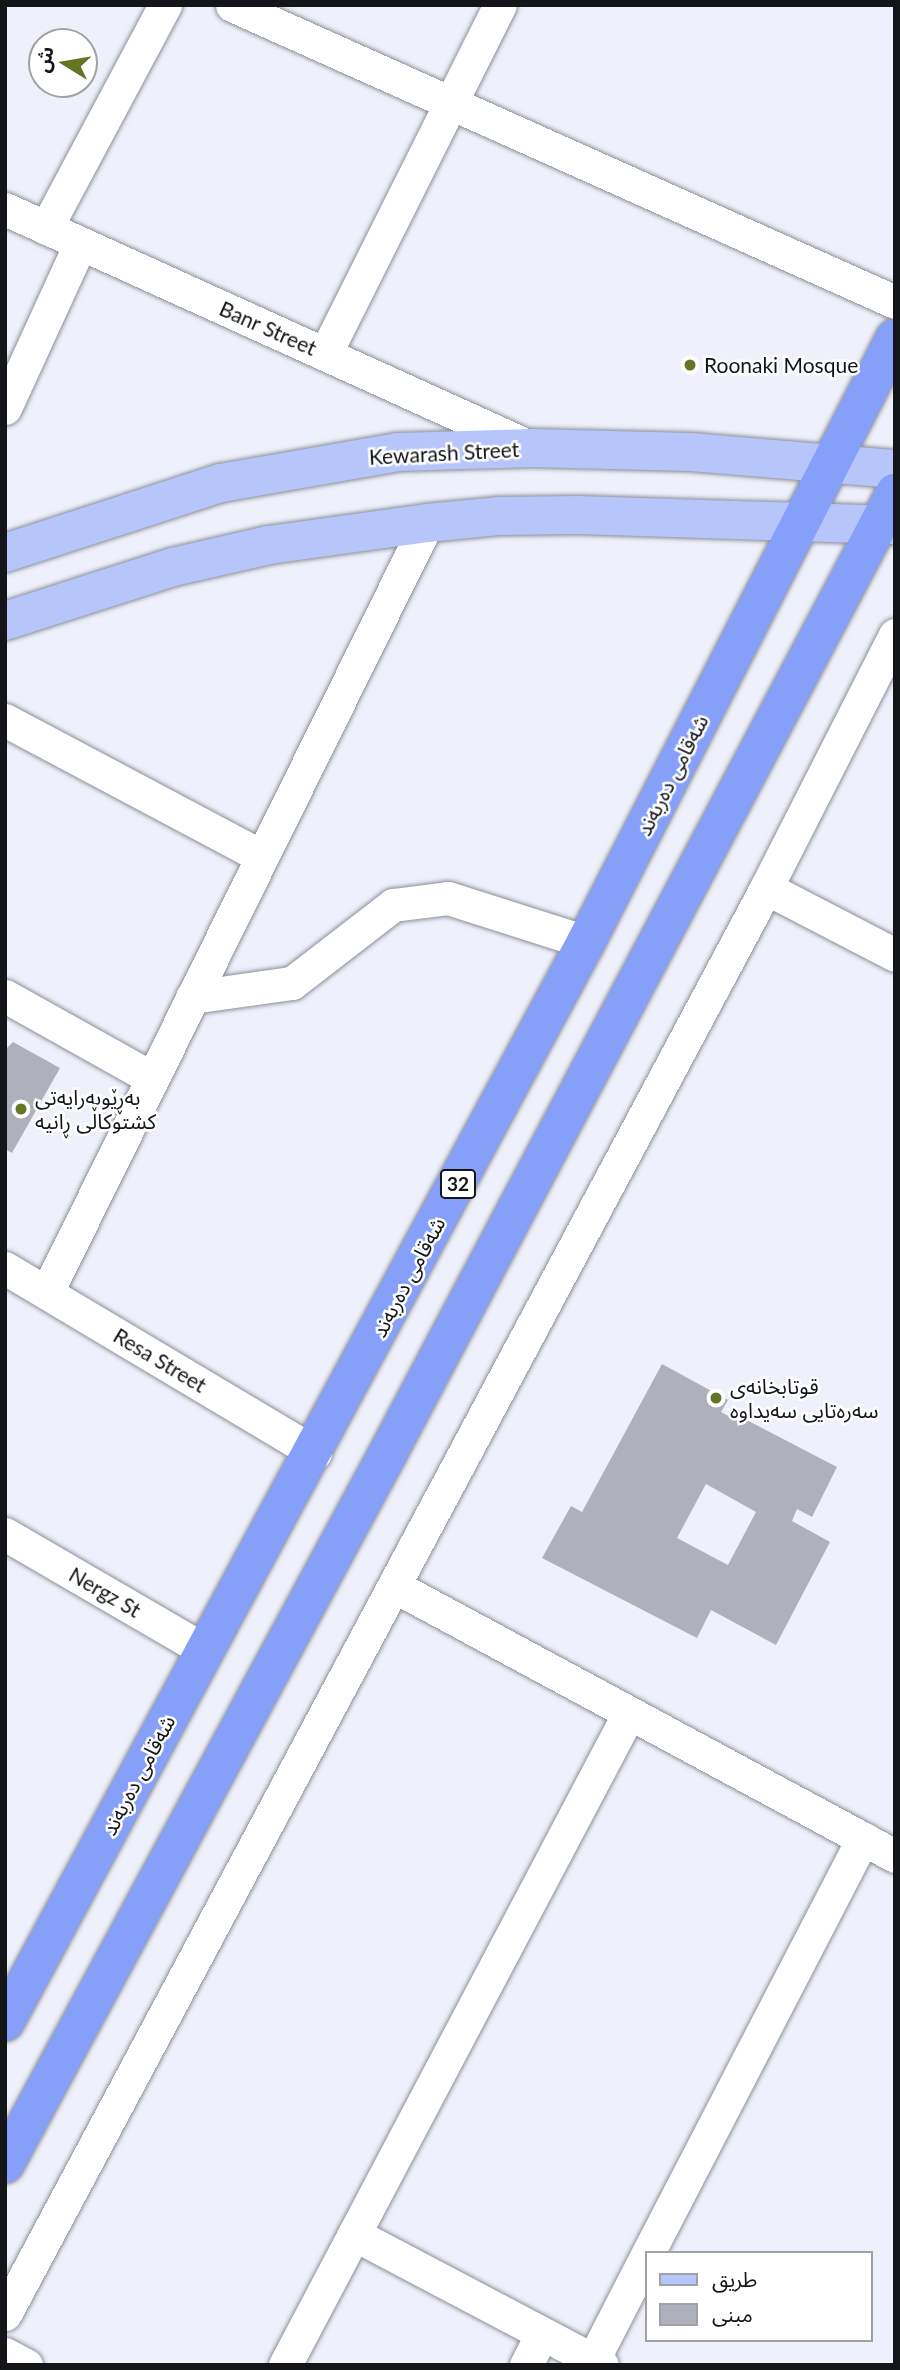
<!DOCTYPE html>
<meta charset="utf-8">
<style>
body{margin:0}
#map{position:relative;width:900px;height:2370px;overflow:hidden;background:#eef1fb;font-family:Lato,"Noto Sans Arabic",sans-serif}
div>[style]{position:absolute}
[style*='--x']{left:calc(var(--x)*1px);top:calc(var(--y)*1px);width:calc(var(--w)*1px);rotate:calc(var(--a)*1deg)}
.building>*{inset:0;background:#aeb1bb}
.roads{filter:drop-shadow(0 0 2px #8c8f98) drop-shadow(0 0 2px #8c8f98)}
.minor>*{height:33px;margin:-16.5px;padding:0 16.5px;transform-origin:16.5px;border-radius:16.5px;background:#fff}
.major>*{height:38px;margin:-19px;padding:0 19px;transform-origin:19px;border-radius:19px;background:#b6c6fb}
.highway>*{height:38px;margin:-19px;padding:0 19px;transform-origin:19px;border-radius:19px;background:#86a0f9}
.dots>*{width:19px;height:19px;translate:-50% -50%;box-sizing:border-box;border:4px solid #fff;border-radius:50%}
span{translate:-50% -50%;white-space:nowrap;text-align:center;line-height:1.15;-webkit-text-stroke:5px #fff;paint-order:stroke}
.shield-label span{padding:2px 5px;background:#fff;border:2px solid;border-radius:5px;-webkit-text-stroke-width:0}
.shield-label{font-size:19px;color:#131518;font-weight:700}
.street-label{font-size:21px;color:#131518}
.poi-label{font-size:21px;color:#131518}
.left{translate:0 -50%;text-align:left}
.frame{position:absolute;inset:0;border:7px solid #131518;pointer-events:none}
.legend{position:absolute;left:645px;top:2251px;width:228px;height:91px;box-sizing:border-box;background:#fff;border:2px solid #a1a1a3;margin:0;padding:9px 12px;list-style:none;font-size:21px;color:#131518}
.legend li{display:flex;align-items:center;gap:14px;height:35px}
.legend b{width:35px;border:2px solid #a1a1a3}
.north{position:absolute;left:28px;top:28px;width:70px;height:70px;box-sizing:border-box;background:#fff;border:2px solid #a1a1a3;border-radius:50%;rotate:281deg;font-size:19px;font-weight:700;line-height:28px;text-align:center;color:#131518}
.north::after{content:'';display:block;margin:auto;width:24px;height:32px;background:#647624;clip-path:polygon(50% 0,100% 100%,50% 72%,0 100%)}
</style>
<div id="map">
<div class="building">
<i style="clip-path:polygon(13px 1042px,60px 1068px,12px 1153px,5px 1149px,5px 1050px)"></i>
<i style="clip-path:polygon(evenodd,662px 1364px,728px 1400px,721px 1412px,732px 1418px,735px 1414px,837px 1467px,812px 1517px,797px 1509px,792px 1521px,830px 1542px,776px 1645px,711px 1610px,697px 1638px,542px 1558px,571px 1506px,582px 1512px,662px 1364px,706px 1484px,756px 1512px,728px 1565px,677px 1538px,706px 1484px)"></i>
</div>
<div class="roads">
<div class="minor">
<i style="--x:232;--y:5;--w:726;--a:24.13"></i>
<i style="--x:5;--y:209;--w:579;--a:24.39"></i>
<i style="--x:46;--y:228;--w:253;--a:-61.9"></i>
<i style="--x:325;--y:354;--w:390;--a:-63.4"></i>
<i style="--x:5;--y:408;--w:180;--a:-65.4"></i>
<i style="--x:5;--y:720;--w:290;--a:28"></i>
<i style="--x:766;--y:888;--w:145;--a:27.4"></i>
<i style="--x:5;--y:996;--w:168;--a:29.2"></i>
<i style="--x:192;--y:997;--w:101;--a:-8"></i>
<i style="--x:292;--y:983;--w:128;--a:-37.7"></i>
<i style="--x:393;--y:905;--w:55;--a:-7.3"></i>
<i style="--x:448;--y:898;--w:145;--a:17.7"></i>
<i style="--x:5;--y:1268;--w:361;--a:30.8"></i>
<i style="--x:47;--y:1292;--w:858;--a:-63.7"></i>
<i style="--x:5;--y:1534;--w:230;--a:30.2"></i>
<i style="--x:394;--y:1586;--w:569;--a:28.32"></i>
<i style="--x:354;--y:2234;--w:280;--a:27.8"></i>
<i style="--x:648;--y:2253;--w:467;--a:-62.6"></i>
<i style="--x:5;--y:2314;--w:1616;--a:-61.91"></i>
<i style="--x:766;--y:888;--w:284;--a:-63"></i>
<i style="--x:5;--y:2354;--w:24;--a:28"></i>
<i style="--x:593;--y:2360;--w:116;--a:-62.8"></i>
<i style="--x:285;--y:2365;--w:737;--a:-62.18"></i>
<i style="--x:526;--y:2365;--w:35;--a:-63"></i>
</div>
<div class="major">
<i style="--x:5;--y:553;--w:227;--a:-18"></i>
<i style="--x:221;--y:483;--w:180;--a:-9.9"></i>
<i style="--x:398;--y:452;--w:134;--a:-1.7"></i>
<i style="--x:532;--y:448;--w:159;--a:1.4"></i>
<i style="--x:691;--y:452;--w:205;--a:4.8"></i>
<i style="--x:5;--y:621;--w:176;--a:-17.8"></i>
<i style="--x:173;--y:567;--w:98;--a:-12.9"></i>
<i style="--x:269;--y:545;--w:160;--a:-7.9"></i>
<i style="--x:427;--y:523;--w:71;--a:-5.6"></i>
<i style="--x:498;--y:516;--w:80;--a:-0.7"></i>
<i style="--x:578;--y:515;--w:317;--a:1.8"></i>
</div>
<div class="highway">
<i style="--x:5;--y:2022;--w:1226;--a:-61.72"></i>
<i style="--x:586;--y:942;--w:678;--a:-62.91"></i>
<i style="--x:5;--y:2164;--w:808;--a:-61.69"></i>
<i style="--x:388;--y:1453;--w:1086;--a:-62.16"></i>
</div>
</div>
<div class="dots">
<i style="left:690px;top:365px;background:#647624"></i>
<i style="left:21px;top:1109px;background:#647624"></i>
<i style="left:716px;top:1398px;background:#647624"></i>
</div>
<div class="shield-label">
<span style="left:458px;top:1184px">32</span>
</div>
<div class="street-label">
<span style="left:268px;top:328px;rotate:24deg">Banr Street</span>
<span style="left:444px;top:453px;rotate:-3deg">Kewarash Street</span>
<span style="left:672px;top:775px;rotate:-63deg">شەقامی دەربەند</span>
<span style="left:408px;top:1277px;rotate:-62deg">شەقامی دەربەند</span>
<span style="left:160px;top:1360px;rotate:31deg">Resa Street</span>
<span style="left:105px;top:1592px;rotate:30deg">Nergz St</span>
<span style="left:138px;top:1775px;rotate:-62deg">شەقامی دەربەند</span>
</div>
<div class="poi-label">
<span class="left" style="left:704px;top:365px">Roonaki Mosque</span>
<span class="left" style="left:35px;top:1109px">بەڕێوبەرایەتی<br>کشتوکاڵی ڕانیە</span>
<span class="left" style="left:730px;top:1398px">قوتابخانەی<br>سەرەتایی سەیداوە</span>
</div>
<div class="frame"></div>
<ul class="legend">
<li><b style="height:9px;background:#b6c6fb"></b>طريق</li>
<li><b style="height:19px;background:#aeb1bb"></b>مبنى</li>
</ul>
<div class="north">ش</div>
</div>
